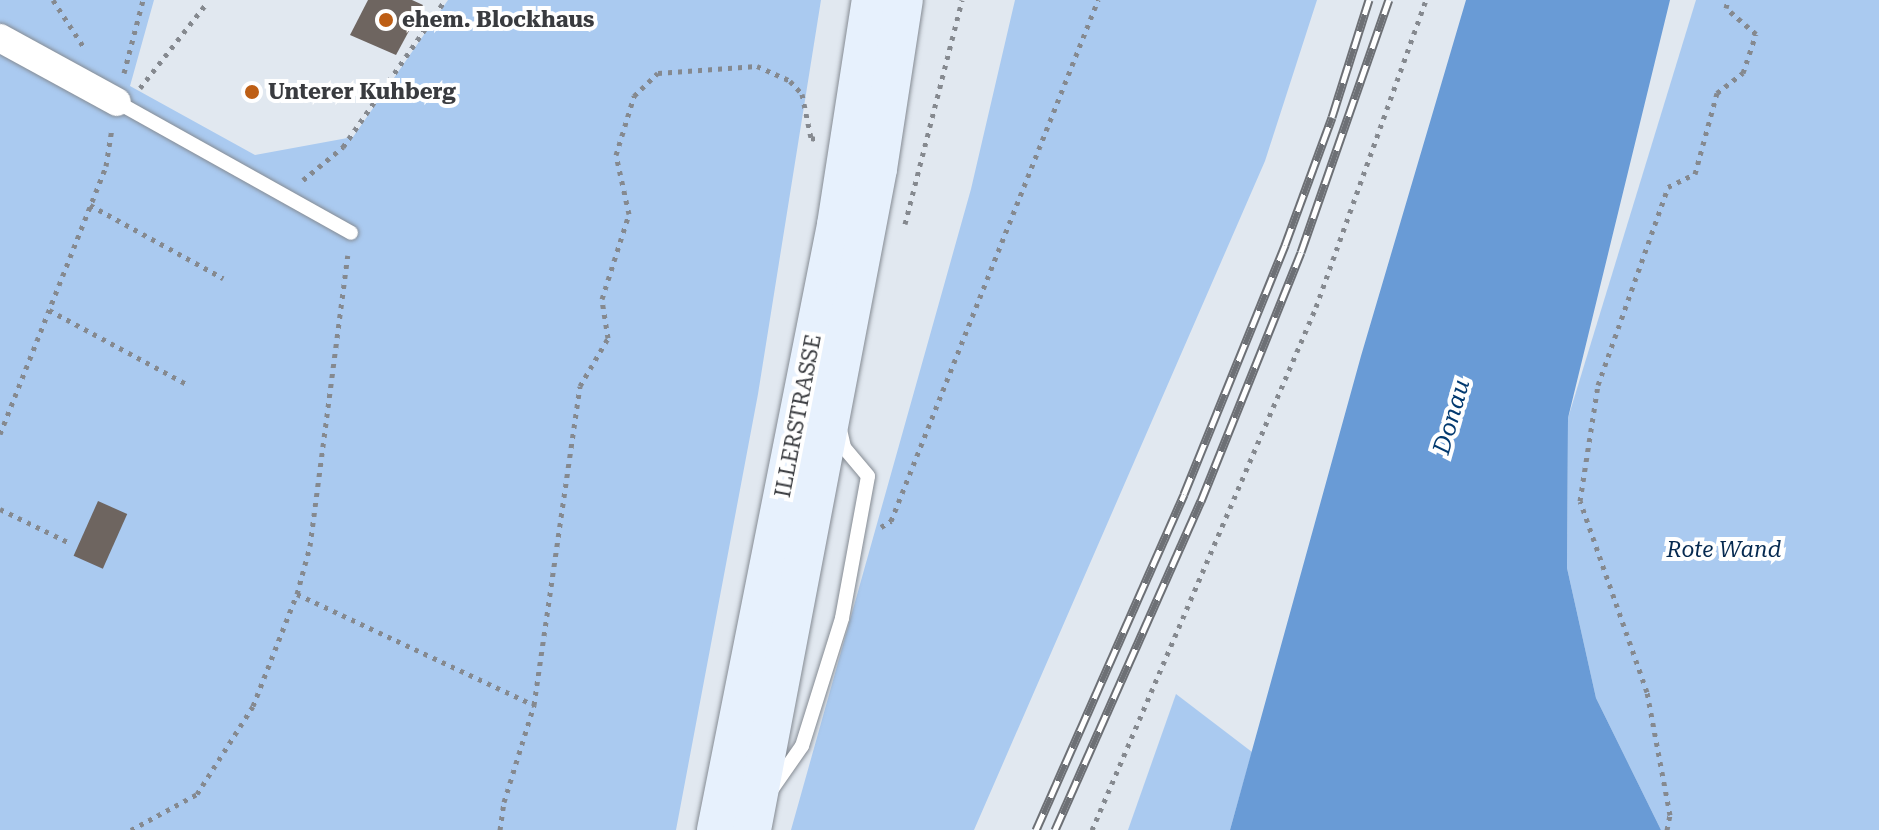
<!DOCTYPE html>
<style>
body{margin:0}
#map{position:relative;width:1879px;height:830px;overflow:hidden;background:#e1e8f0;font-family:"Roboto Serif",serif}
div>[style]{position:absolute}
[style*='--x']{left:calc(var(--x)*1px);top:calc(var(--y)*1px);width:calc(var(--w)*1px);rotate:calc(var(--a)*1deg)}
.green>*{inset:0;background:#aacaf0}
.water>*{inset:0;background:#699bd6}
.building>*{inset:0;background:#6e6560;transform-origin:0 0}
.path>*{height:5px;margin-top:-2.5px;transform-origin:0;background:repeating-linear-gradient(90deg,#85898f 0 4px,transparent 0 10px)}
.roads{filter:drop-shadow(0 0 2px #858b93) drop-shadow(0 0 2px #858b93)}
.lane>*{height:14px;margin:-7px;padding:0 7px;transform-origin:7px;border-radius:7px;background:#fff}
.street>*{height:28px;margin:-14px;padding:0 14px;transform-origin:14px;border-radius:14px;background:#fff}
.secondary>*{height:38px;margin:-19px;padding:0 19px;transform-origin:19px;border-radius:19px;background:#e7f1fd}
.rail>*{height:9px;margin-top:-4.5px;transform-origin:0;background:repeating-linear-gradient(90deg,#fff 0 18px,#6d7075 0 36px);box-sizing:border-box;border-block:2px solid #6d7075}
.dots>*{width:22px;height:22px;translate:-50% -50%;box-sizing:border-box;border:4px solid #fff;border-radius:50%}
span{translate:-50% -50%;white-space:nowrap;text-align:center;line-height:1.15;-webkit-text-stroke:8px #fff;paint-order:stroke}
.poi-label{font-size:22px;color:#393b3f;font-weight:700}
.left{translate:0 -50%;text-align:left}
.street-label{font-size:22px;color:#393b3f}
.park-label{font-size:22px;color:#052950;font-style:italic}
.water-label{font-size:24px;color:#02396f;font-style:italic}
</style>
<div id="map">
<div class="green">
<i style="clip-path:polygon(0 0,154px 0,130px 86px,255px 155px,353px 137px,448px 0,821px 0,758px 394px,676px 830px,0 830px)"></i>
<i style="clip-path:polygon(1015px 0,1317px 0,1265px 161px,974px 830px,791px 830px,971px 189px)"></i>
<i style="clip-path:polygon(1696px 0,1879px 0,1879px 830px,1661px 830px,1596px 698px,1567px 568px,1568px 418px)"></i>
<i style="clip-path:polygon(1176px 694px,1252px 752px,1230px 830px,1128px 830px)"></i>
</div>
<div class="water">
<i style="clip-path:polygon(1466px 0,1670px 0,1568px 418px,1567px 568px,1596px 698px,1661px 830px,1230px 830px,1361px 356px)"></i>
</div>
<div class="building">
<i style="clip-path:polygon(368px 0,412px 0,423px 5px,396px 55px,350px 35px)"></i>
<i style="left:98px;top:501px;width:32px;height:60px;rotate:24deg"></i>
</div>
<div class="path">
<i style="--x:53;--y:0;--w:59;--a:56.9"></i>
<i style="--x:124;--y:73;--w:75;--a:-75.4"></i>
<i style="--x:140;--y:88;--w:107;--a:-51.8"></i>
<i style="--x:303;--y:180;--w:52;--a:-39.5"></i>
<i style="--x:343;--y:147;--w:179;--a:-55.2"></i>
<i style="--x:90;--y:205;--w:152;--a:28.8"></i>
<i style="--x:905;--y:224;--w:231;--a:-75.7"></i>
<i style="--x:49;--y:310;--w:158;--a:28.3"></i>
<i style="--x:0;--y:434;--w:288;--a:-68.4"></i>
<i style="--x:106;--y:166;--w:37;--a:-81"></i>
<i style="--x:0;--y:509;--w:76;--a:25.9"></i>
<i style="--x:881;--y:527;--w:12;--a:-31"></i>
<i style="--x:891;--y:521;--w:561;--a:-68.33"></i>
<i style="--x:297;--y:594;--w:262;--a:25.1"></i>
<i style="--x:131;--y:830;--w:75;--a:-28.6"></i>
<i style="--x:197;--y:794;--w:104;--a:-57.5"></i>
<i style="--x:253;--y:706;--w:120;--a:-68.6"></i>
<i style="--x:297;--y:594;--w:50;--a:-74.8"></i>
<i style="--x:310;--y:546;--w:293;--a:-82.6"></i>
<i style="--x:500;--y:830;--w:28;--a:-82"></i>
<i style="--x:504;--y:802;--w:102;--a:-72.8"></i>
<i style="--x:534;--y:705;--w:322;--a:-81.8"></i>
<i style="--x:580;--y:386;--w:56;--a:-59.7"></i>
<i style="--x:608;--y:338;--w:39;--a:-99"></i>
<i style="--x:602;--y:299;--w:89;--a:-72.4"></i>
<i style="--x:629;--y:214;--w:60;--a:-102.4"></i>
<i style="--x:616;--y:155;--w:62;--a:-73"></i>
<i style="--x:634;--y:96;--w:33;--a:-44"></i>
<i style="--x:658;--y:73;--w:99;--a:-4"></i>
<i style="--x:757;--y:66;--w:36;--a:24"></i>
<i style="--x:790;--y:81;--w:18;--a:47"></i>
<i style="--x:802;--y:94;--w:45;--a:78.4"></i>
<i style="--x:811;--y:138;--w:5;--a:11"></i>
<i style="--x:1092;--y:830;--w:569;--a:-66.81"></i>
<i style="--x:1316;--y:307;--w:326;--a:-70.3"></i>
<i style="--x:1667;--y:830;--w:15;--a:-79"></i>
<i style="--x:1670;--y:815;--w:125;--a:-100.6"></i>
<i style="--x:1647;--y:692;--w:202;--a:-109.3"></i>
<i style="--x:1580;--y:501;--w:117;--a:-81.2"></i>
<i style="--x:1598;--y:385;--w:210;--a:-70.5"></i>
<i style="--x:1668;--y:187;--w:30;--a:-26"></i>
<i style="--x:1695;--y:174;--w:84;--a:-74.8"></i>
<i style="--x:1717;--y:93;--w:33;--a:-38"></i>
<i style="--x:1743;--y:73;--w:41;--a:-71.6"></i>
<i style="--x:1756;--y:34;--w:40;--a:-139"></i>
<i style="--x:1726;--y:8;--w:8;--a:-76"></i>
</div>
<div class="roads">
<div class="lane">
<i style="--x:117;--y:102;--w:268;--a:29.2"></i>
<i style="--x:772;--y:789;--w:52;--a:-55.1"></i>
<i style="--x:802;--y:746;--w:134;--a:-72.6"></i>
<i style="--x:842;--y:618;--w:144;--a:-79.6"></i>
<i style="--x:868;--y:476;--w:38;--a:-130"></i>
<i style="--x:844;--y:447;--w:18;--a:-103"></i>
</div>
<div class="street">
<i style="--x:0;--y:38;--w:133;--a:28.7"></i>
</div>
<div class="secondary">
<i style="--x:716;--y:830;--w:617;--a:-78.78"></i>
<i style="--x:836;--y:225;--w:228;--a:-81.2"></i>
<i style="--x:752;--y:830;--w:673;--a:-79.21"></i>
<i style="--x:878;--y:169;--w:171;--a:-81.3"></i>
</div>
</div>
<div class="rail">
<i style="--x:1036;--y:830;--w:367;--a:-66.2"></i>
<i style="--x:1184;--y:494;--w:269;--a:-67.9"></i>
<i style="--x:1285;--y:245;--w:136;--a:-69.8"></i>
<i style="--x:1332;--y:117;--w:123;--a:-72.5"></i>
<i style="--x:1055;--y:830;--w:360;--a:-66.1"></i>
<i style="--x:1201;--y:501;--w:268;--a:-68.1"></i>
<i style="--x:1301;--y:252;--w:267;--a:-70.8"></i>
</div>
<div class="dots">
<i style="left:386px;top:20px;background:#bd5e15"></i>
<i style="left:252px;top:92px;background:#bd5e15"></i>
</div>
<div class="poi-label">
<span class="left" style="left:402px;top:20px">ehem. Blockhaus</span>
<span class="left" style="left:268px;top:92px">Unterer Kuhberg</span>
</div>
<div class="street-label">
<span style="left:798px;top:416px;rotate:-79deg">ILLERSTRASSE</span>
</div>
<div class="park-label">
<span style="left:1724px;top:550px">Rote Wand</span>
</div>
<div class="water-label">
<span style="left:1452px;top:417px;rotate:-74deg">Donau</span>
</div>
</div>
